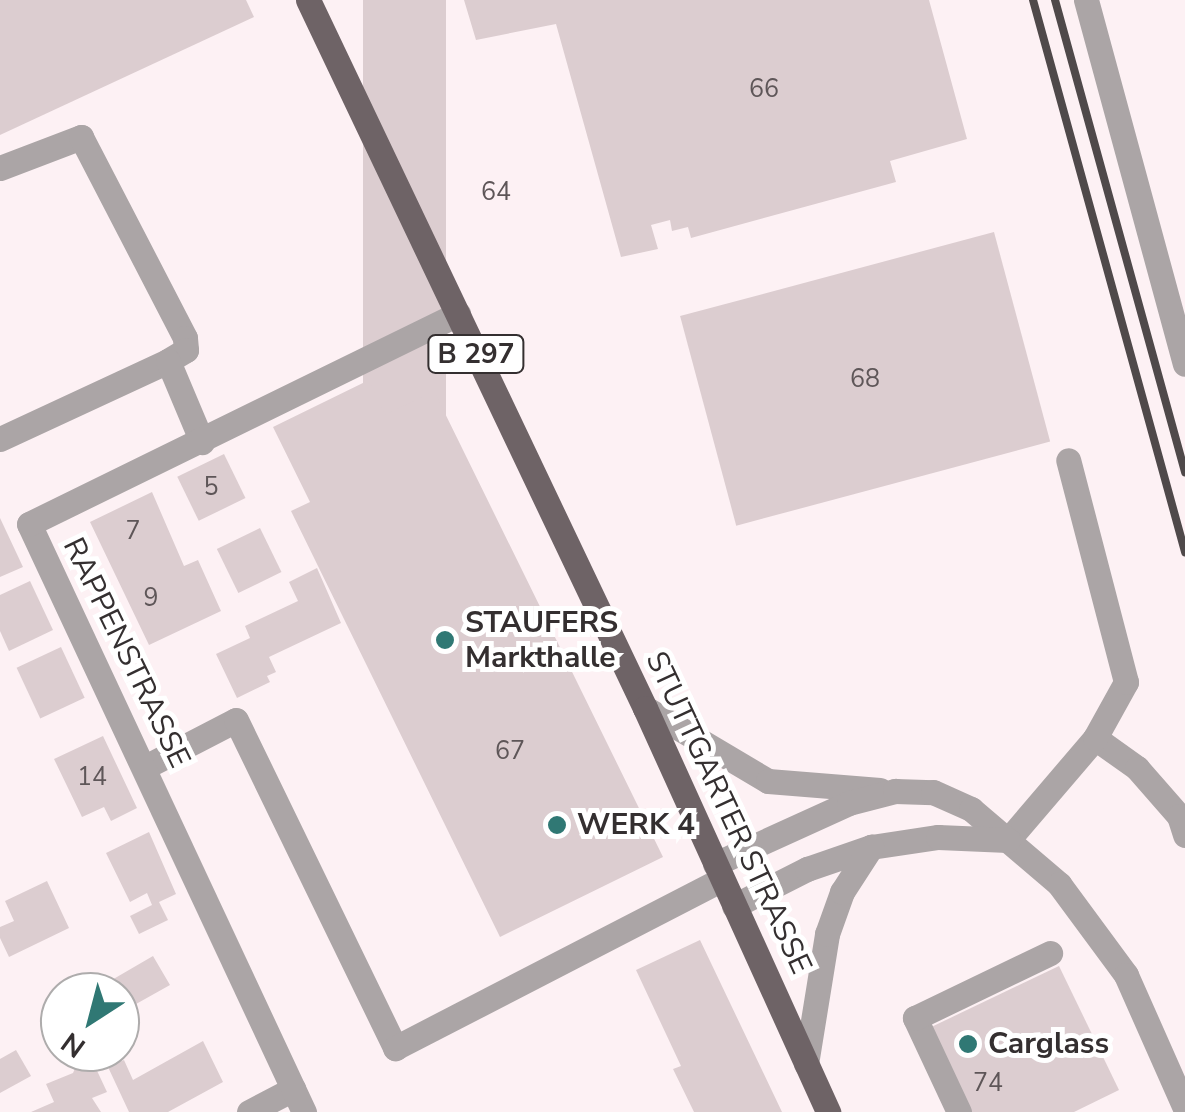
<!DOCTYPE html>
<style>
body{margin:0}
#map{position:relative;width:1185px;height:1112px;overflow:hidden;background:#fdf1f4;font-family:"Nunito Sans",sans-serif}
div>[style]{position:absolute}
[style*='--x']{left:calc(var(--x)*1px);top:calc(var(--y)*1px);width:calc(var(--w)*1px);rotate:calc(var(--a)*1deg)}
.building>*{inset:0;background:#dccdd0;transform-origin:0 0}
.minor>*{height:25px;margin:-12.5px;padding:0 12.5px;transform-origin:12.5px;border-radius:12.5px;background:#aba5a6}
.major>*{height:25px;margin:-12.5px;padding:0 12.5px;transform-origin:12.5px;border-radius:12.5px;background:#6e6366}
.rail>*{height:8px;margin:-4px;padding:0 4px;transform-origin:4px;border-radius:4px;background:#4f494a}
.dots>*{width:28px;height:28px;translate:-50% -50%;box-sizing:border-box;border:5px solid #fff;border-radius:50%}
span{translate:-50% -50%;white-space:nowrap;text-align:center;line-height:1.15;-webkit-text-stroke:10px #fff;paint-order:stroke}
.number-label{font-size:25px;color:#5e5658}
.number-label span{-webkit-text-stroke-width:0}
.shield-label span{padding:2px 8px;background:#fff;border:2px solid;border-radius:8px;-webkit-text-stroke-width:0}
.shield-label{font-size:28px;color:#342f30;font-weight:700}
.poi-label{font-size:30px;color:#342f30;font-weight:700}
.left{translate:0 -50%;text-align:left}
.street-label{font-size:30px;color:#342f30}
.north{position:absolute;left:40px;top:972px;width:100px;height:100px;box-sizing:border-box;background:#fff;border:2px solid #aeacac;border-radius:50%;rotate:216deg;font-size:28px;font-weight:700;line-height:40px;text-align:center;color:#342f30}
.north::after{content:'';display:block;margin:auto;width:35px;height:45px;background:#307874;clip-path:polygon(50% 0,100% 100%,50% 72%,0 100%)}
</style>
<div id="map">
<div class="building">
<i style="clip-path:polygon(0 0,246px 0,254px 17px,0 135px)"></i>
<i style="left:363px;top:0;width:83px;height:459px"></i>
<i style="clip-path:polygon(464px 0,929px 0,967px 139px,890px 161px,896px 182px,691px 238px,688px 227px,672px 231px,670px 220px,651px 225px,658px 249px,621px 257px,556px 24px,476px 40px)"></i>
<i style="left:994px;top:232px;width:217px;height:325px;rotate:75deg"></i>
<i style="clip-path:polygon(369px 380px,385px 415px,434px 391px,663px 857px,500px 937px,291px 511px,310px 502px,273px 427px)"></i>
<i style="left:224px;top:454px;width:49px;height:52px;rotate:64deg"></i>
<i style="clip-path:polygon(152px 492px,184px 566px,198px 560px,221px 611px,149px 645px,90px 522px)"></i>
<i style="clip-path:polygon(0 518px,23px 567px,0 577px)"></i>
<i style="left:260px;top:528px;width:49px;height:48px;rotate:64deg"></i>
<i style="clip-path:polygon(317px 568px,341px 623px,269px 657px,276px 672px,267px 676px,270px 682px,237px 698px,216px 654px,250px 638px,245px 626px,298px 601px,289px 582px)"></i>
<i style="clip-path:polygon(30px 581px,53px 630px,9px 651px,0 631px,0 595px)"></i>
<i style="left:61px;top:647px;width:56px;height:49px;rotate:65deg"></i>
<i style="clip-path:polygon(103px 736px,137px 808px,111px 821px,104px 807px,82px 817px,54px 759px)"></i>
<i style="clip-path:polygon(149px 832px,176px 894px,159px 902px,168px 920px,139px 934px,130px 916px,152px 905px,147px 893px,130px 902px,106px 853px)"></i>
<i style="clip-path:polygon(47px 881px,69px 928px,9px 957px,0 938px,0 927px,14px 921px,5px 901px)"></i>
<i style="clip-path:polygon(700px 940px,782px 1112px,694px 1112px,673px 1069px,681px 1066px,636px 970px)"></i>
<i style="clip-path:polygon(153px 956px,170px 985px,120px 1013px,120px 992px,98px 988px)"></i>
<i style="clip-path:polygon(1059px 966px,1119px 1090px,1074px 1112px,965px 1112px,925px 1030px)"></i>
<i style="clip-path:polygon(203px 1041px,223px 1082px,168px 1112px,129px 1112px,108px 1067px,124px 1060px,133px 1080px)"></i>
<i style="clip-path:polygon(16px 1050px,31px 1076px,0 1093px,0 1059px)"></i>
<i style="clip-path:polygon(79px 1059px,92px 1060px,107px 1092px,92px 1098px,101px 1112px,31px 1112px,54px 1102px,46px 1084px,73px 1073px)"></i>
</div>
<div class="minor">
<i style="--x:1086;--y:0;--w:377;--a:74.8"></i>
<i style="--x:0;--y:168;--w:87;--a:-20.9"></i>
<i style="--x:81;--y:137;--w:226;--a:62.6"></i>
<i style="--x:185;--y:338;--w:12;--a:85"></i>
<i style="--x:186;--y:350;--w:21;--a:149"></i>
<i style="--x:0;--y:439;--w:185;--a:-24.9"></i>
<i style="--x:168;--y:361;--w:88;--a:67.2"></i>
<i style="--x:645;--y:708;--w:143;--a:30.7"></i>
<i style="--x:768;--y:781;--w:112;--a:4.6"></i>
<i style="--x:1095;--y:738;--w:52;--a:35.5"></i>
<i style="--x:1137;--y:768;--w:64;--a:48.8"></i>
<i style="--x:1179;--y:816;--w:20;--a:72"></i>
<i style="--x:145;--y:767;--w:102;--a:-27.3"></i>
<i style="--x:236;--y:720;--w:365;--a:64.1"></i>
<i style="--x:395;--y:1048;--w:368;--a:-27.3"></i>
<i style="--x:1008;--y:840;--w:134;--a:-49.5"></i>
<i style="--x:1095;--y:738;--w:64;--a:-61"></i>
<i style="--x:1126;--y:682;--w:229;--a:-104.6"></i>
<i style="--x:715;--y:864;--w:147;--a:-24.5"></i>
<i style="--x:849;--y:803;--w:48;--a:-14.6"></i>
<i style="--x:895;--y:791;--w:38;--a:2"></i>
<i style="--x:933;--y:792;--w:42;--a:24.1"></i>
<i style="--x:971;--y:809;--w:116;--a:40.4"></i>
<i style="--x:1059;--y:884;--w:113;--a:53.6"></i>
<i style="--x:1126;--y:975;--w:145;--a:66.1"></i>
<i style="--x:734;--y:906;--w:82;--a:-26.9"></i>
<i style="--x:807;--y:869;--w:68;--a:-19"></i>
<i style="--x:871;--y:847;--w:68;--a:-8.5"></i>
<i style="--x:938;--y:837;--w:70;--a:2.5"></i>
<i style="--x:806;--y:1064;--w:132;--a:-80.8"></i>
<i style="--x:827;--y:934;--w:45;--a:-70.3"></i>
<i style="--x:842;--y:892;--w:54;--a:-57.2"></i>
<i style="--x:249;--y:1112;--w:50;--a:-27.6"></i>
<i style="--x:304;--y:1112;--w:649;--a:-115.06"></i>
<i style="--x:29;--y:524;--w:478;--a:-26.1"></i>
<i style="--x:959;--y:1112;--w:104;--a:-115.1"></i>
<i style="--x:915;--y:1018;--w:150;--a:-25.7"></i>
</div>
<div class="major">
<i style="--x:308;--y:0;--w:784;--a:64.55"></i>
<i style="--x:645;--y:708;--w:444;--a:65.6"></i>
</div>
<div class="rail">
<i style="--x:1033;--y:0;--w:573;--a:74.6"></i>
<i style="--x:1055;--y:0;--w:490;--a:74.6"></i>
</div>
<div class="dots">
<i style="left:445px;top:640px;background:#307874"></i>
<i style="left:557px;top:825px;background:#307874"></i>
<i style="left:968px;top:1044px;background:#307874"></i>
</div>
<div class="number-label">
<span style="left:764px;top:89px">66</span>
<span style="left:496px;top:192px">64</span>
<span style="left:865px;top:379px">68</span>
<span style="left:211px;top:487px">5</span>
<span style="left:133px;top:531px">7</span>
<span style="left:151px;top:598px">9</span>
<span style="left:510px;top:751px">67</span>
<span style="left:92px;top:777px">14</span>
<span style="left:988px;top:1083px">74</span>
</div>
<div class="shield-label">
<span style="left:476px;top:354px">B 297</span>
</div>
<div class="poi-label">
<span class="left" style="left:465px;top:640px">STAUFERS<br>Markthalle</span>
<span class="left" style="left:577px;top:825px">WERK 4</span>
<span class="left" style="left:988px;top:1044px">Carglass</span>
</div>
<div class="street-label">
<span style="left:126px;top:653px;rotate:64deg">RAPPENSTRASSE</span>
<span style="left:728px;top:813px;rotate:65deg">STUTTGARTER STRASSE</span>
</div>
<div class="north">N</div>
</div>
